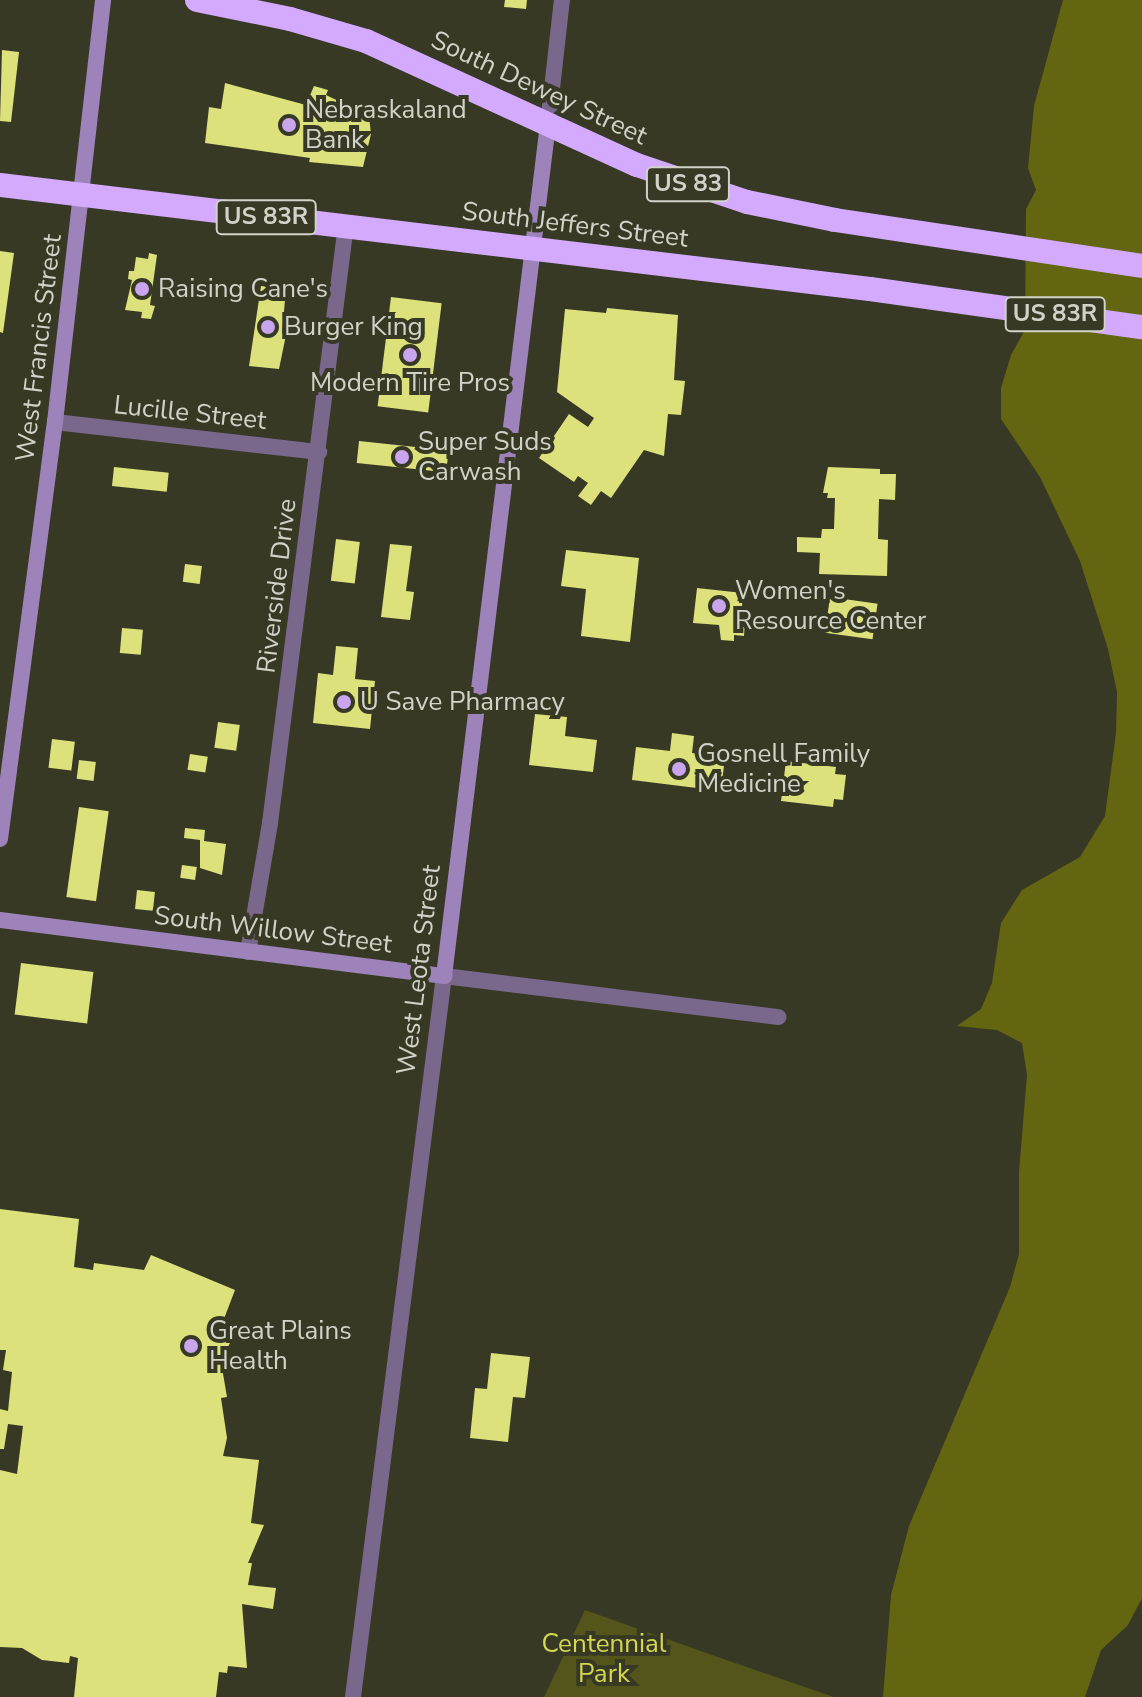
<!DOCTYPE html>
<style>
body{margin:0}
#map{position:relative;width:1142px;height:1697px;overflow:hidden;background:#373925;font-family:"Nunito Sans",sans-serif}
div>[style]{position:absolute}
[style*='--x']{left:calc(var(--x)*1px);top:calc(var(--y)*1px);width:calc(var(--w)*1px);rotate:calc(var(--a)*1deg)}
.green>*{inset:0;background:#53551a}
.water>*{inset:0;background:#636511}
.building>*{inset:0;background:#dde17c;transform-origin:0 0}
.street>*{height:16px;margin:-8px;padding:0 8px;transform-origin:8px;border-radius:8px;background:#79688b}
.secondary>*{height:16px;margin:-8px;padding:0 8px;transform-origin:8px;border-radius:8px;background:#9e83ba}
.highway>*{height:24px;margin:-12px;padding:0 12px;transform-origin:12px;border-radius:12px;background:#d4aaff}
.dots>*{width:22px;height:22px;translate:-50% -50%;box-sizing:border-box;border:4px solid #373925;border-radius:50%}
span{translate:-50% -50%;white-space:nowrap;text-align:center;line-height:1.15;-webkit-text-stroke:8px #373925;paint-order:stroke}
.shield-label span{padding:2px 6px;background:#373925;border:2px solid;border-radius:6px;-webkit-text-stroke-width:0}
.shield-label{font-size:24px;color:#d2d3c8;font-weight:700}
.street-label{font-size:26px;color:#d2d3c8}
.poi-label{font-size:26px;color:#d2d3c8}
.left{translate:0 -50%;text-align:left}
.park-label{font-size:26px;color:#d4d851}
</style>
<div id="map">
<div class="green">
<i style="clip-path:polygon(585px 1610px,712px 1655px,834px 1697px,544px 1697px)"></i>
</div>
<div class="water">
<i style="clip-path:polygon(1063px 0,1142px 0,1142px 1598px,1128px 1625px,1101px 1650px,1085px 1697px,883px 1697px,891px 1595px,909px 1526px,1010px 1287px,1019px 1254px,1019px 1172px,1027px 1075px,1022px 1043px,997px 1030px,957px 1026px,981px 1009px,992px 983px,1001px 923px,1022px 890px,1080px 857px,1105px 816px,1116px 733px,1117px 692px,1108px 649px,1080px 561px,1040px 477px,1001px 419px,1001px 388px,1011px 355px,1025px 330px,1026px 209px,1036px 190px,1028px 168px,1034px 106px)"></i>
</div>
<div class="building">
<i style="clip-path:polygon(505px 0,527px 0,526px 9px,504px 7px)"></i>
<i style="clip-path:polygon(2px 50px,19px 52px,11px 122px,0 121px)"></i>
<i style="clip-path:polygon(225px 83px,306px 105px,314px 86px,328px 90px,326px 95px,369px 116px,371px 134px,363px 167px,309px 162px,310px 158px,205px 143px,209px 107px,221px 109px)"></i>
<i style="clip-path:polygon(0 251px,14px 253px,3px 333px,0 332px)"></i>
<i style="clip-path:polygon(149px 253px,157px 255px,150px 305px,155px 306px,151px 319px,141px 318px,142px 312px,125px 310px,132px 280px,128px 279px,129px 271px,134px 271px,136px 257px,148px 259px)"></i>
<i style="clip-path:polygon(261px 286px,286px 289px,282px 333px,286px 335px,279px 369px,249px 366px)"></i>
<i style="left:391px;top:297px;width:51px;height:110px;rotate:7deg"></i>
<i style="clip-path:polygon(607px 308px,678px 315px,674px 380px,685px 381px,681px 415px,668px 414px,664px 456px,644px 450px,611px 498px,601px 491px,591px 505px,578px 496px,588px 483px,578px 476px,574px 482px,539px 458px,569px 414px,588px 427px,594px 418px,557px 392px,565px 309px,606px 313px)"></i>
<i style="left:359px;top:441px;width:90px;height:22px;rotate:6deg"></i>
<i style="left:114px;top:467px;width:55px;height:19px;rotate:6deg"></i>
<i style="clip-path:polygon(828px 467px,880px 469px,880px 474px,896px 474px,895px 500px,879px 499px,878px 539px,888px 540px,887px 576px,819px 574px,820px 553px,797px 552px,797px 537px,821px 538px,822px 529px,834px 529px,835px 498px,827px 498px,828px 493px,823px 493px)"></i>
<i style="left:336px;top:539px;width:24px;height:42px;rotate:7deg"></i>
<i style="clip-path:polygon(390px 544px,412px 546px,406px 591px,414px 592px,410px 620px,381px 617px)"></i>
<i style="clip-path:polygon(566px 550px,639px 558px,630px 642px,581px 636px,586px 589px,561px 586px)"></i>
<i style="left:185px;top:564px;width:17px;height:18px;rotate:7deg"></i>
<i style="clip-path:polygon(697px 588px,743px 593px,741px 620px,745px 621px,744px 636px,734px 635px,734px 641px,721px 640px,719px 625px,693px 623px)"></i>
<i style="left:830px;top:597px;width:48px;height:36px;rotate:8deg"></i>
<i style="left:122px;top:628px;width:21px;height:25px;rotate:5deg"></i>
<i style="clip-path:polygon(336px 646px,358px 648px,355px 679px,375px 681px,370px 729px,313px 723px,318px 673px,333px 675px)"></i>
<i style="clip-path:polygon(535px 714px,567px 717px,565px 736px,597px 740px,593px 772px,529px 765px)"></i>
<i style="left:218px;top:722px;width:22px;height:26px;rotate:8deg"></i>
<i style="clip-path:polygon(672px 733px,694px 736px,692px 753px,725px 757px,721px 791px,632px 780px,636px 747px,670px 751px)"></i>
<i style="left:52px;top:739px;width:23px;height:29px;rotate:7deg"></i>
<i style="left:190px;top:754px;width:18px;height:16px;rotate:9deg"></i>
<i style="left:79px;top:760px;width:17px;height:19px;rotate:7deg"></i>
<i style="clip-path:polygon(786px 761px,836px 767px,835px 774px,846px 775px,843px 800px,834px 799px,833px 807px,781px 801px)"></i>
<i style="left:79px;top:807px;width:30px;height:91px;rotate:8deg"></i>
<i style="clip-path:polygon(185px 828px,205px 830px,204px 841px,226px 844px,222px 875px,200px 868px,200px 840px,184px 838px)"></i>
<i style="left:182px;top:865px;width:15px;height:13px;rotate:8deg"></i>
<i style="left:137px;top:890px;width:18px;height:19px;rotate:6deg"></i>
<i style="left:21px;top:963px;width:73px;height:52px;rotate:7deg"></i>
<i style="clip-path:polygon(0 1209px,79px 1219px,74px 1267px,93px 1270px,94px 1263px,144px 1270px,151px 1255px,235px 1290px,222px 1324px,236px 1330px,221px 1362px,227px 1397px,221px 1398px,227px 1438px,223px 1456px,259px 1460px,251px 1523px,264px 1525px,248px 1563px,252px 1563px,248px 1585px,276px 1588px,273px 1609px,242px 1604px,247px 1668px,228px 1666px,227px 1673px,219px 1672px,216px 1697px,74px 1697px,78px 1658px,70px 1656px,69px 1663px,42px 1660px,22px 1648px,0 1647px,0 1470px,17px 1474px,23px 1426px,8px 1424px,4px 1449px,0 1449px,0 1409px,8px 1411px,12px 1372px,3px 1370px,6px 1350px,0 1350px)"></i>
<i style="clip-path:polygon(491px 1353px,530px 1357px,525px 1398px,513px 1397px,508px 1442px,470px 1438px,475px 1388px,487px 1389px)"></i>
</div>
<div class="street">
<i style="--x:548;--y:124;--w:125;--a:-83.6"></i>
<i style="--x:55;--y:422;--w:266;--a:6.5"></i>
<i style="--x:248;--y:952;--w:131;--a:-80.3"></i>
<i style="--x:270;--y:823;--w:603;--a:-82.76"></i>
<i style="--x:353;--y:1697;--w:727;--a:-82.81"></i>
<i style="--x:444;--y:976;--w:337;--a:7"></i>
</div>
<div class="secondary">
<i style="--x:0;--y:839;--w:421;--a:-82.5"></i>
<i style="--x:55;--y:422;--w:425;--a:-83.5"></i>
<i style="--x:0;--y:920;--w:448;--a:7.2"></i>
<i style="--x:444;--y:976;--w:858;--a:-83.04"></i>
</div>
<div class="highway">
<i style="--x:197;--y:0;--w:95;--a:11.5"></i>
<i style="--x:290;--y:19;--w:79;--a:16.1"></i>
<i style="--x:366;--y:41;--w:298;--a:24.6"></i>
<i style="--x:637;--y:165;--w:116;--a:18.6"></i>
<i style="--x:747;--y:202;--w:90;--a:11.6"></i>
<i style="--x:835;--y:220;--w:310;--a:8.5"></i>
<i style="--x:0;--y:185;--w:876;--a:6.82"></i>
<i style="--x:870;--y:289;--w:275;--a:8"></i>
</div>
<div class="dots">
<i style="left:289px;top:125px;background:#c9a5ee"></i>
<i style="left:142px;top:289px;background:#c9a5ee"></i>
<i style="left:268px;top:327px;background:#c9a5ee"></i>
<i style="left:410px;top:355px;background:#c9a5ee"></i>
<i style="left:402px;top:457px;background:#c9a5ee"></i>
<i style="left:719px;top:606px;background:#c9a5ee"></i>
<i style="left:344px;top:702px;background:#c9a5ee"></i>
<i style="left:679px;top:769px;background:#c9a5ee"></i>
<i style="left:191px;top:1346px;background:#c9a5ee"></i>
</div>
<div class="shield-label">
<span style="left:688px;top:184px">US 83</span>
<span style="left:266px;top:217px">US 83R</span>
<span style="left:1055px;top:314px">US 83R</span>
</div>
<div class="street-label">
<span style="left:539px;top:88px;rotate:25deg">South Dewey Street</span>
<span style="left:575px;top:225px;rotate:7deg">South Jeffers Street</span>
<span style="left:39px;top:348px;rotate:-83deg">West Francis Street</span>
<span style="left:190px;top:413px;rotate:6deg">Lucille Street</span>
<span style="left:277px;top:586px;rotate:-83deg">Riverside Drive</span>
<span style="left:273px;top:930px;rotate:7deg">South Willow Street</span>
<span style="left:419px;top:970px;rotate:-83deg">West Leota Street</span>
</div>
<div class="poi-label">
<span class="left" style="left:305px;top:125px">Nebraskaland<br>Bank</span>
<span class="left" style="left:158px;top:289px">Raising Cane's</span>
<span class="left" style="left:284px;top:327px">Burger King</span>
<span style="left:410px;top:383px">Modern Tire Pros</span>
<span class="left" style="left:418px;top:457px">Super Suds<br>Carwash</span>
<span class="left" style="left:735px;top:606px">Women's<br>Resource Center</span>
<span class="left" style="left:360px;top:702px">U Save Pharmacy</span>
<span class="left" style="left:697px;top:769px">Gosnell Family<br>Medicine</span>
<span class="left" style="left:209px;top:1346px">Great Plains<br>Health</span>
</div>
<div class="park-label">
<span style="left:604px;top:1659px">Centennial<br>Park</span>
</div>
</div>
